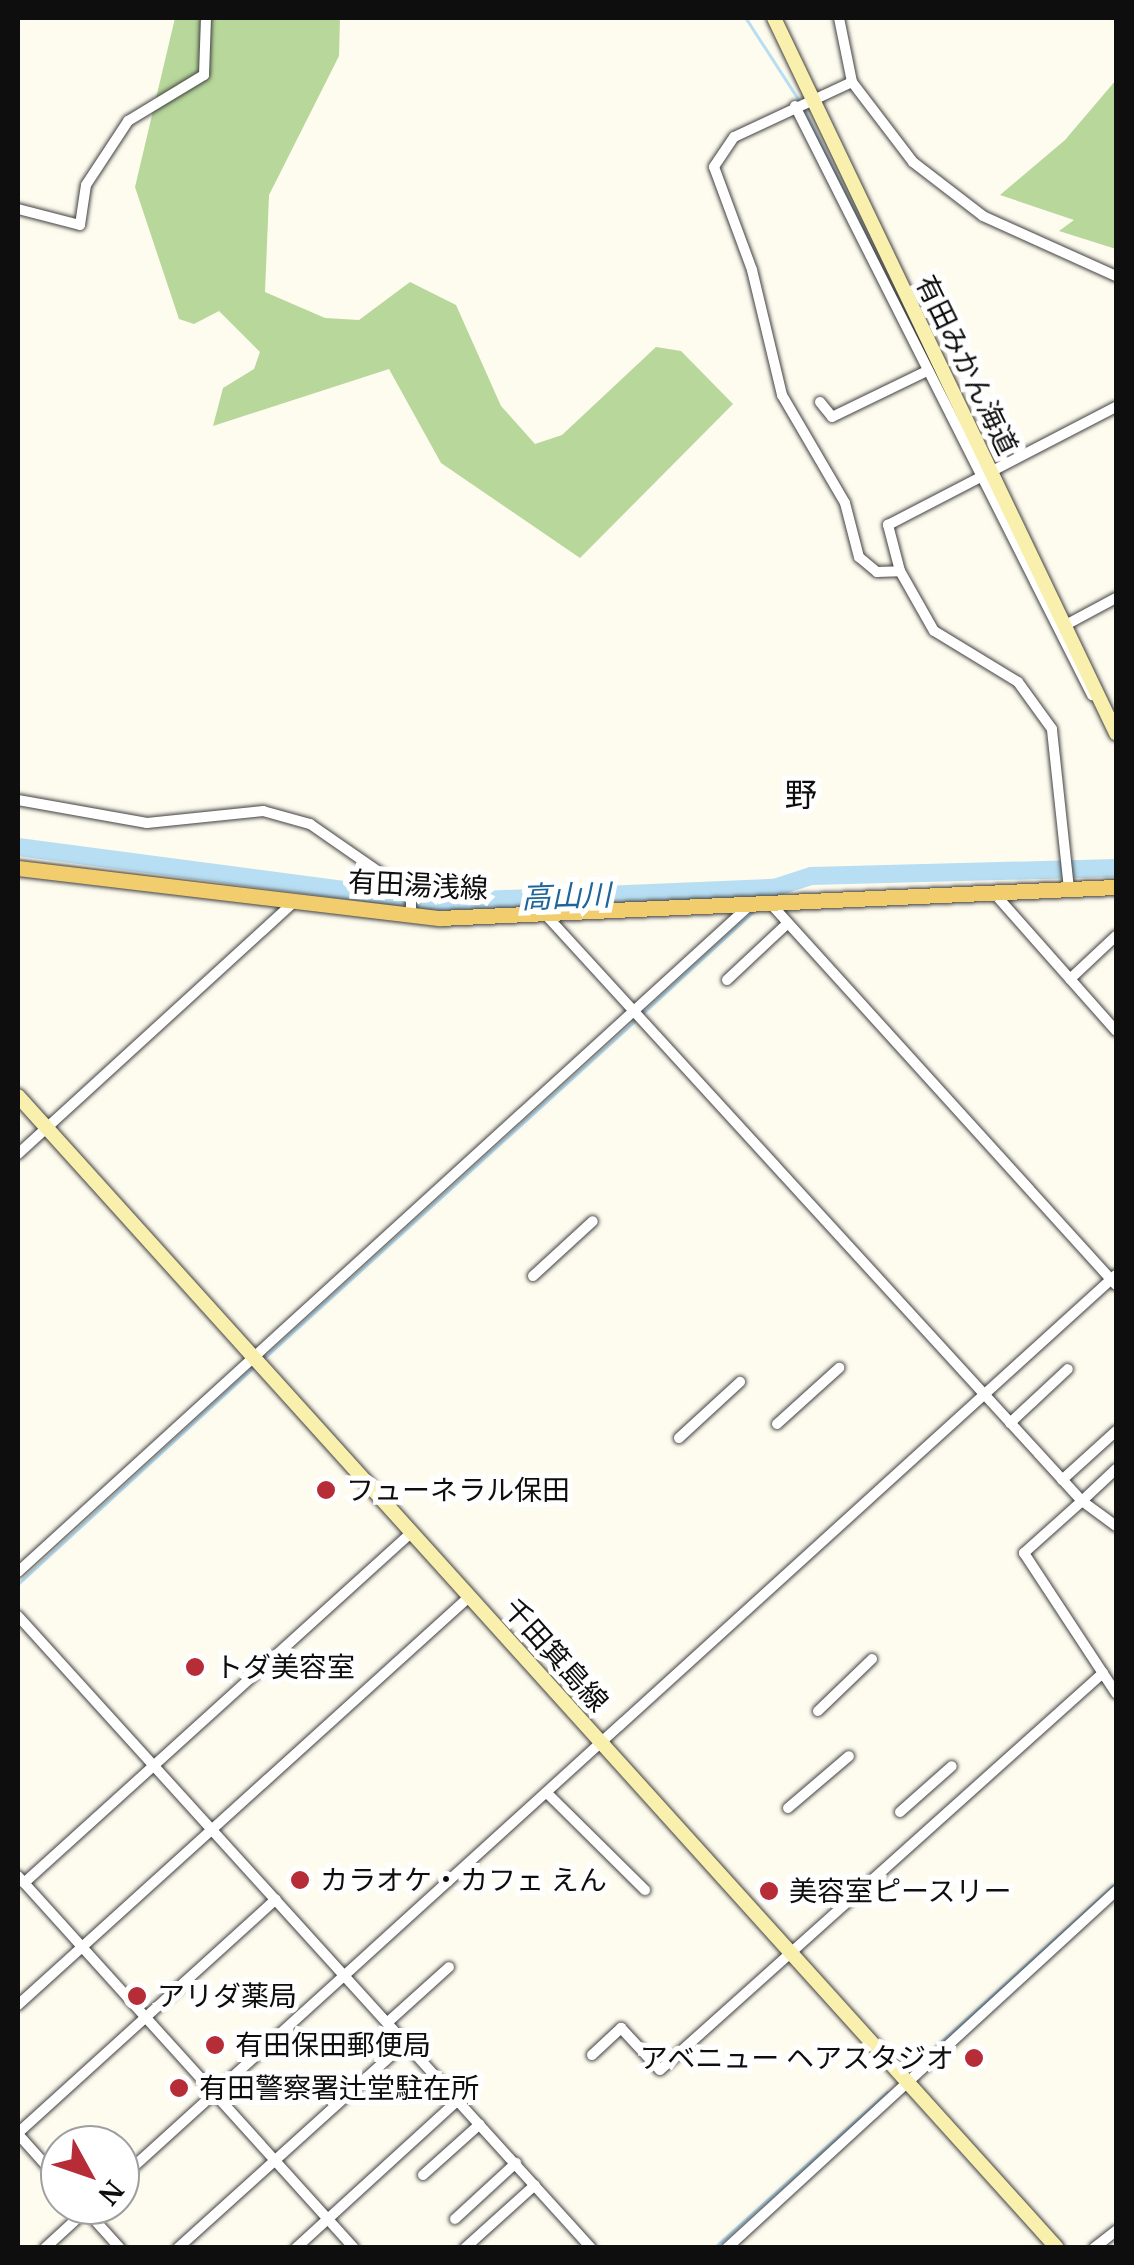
<!DOCTYPE html>
<meta charset="utf-8">
<style>
body{margin:0}
#map{position:relative;width:1134px;height:2265px;overflow:hidden;background:#fefbef;font-family:"PT Serif","Noto Sans JP",serif}
div>[style]{position:absolute}
[style*='--x']{left:calc(var(--x)*1px);top:calc(var(--y)*1px);width:calc(var(--w)*1px);rotate:calc(var(--a)*1deg)}
.forest>*{inset:0;background:#b7d79b}
.stream>*{height:2.5px;margin:-1.25px;padding:0 1.25px;transform-origin:1.25px;border-radius:1.25px;background:#b7def3}
.river>*{height:18px;margin:-9px;padding:0 9px;transform-origin:9px;border-radius:9px;background:#b7def3}
.roads{filter:drop-shadow(0 0 2px #414141) drop-shadow(0 0 2px #414141)}
.street>*{height:10px;margin:-5px;padding:0 5px;transform-origin:5px;border-radius:5px;background:#fff}
.secondary>*{height:14px;margin:-7px;padding:0 7px;transform-origin:7px;border-radius:7px;background:#faf0ae}
.primary>*{height:15px;margin:-7.5px;padding:0 7.5px;transform-origin:7.5px;border-radius:7.5px;background:#f1cd6d}
.dots>*{width:28px;height:28px;translate:-50% -50%;box-sizing:border-box;border:5px solid #fff;border-radius:50%}
span{translate:-50% -50%;white-space:nowrap;text-align:center;line-height:1.15;-webkit-text-stroke:10px #fff;paint-order:stroke}
.street-label{font-size:28px;color:#0e0e0e}
.poi-label{font-size:28px;color:#0e0e0e}
.left{translate:0 -50%;text-align:left}
.right{translate:-100% -50%;text-align:right}
.water-label{font-size:30px;color:#1e6699;font-style:italic}
.quarter-label{font-size:32px;color:#0e0e0e}
.frame{position:absolute;inset:0;border:20px solid #0e0e0e;pointer-events:none}
.north{position:absolute;left:40px;top:2125px;width:100px;height:100px;box-sizing:border-box;background:#fff;border:2px solid #9f9f9f;border-radius:50%;rotate:130deg;font-size:28px;font-weight:700;line-height:40px;text-align:center;color:#0e0e0e}
.north::after{content:'';display:block;margin:auto;width:35px;height:45px;background:#b62d38;clip-path:polygon(50% 0,100% 100%,50% 72%,0 100%)}
</style>
<div id="map">
<div class="forest">
<i style="clip-path:polygon(175px 18px,340px 18px,339px 56px,269px 195px,265px 292px,325px 318px,359px 320px,410px 282px,456px 305px,501px 406px,535px 444px,562px 435px,656px 347px,681px 351px,733px 404px,580px 558px,441px 463px,389px 369px,213px 426px,223px 388px,254px 369px,260px 352px,219px 311px,194px 324px,179px 319px,135px 187px)"></i>
<i style="clip-path:polygon(1116px 80px,1116px 249px,1059px 231px,1074px 220px,1000px 195px,1065px 140px)"></i>
</div>
<div class="stream">
<i style="--x:746;--y:18;--w:98;--a:57.1"></i>
<i style="--x:803;--y:107;--w:282;--a:63.7"></i>
<i style="--x:769;--y:893;--w:7;--a:-45"></i>
<i style="--x:643;--y:1013;--w:149;--a:-42.6"></i>
<i style="--x:262;--y:1360;--w:507;--a:-42.28"></i>
<i style="--x:18;--y:1584;--w:323;--a:-42.6"></i>
<i style="--x:912;--y:2068;--w:275;--a:-42.2"></i>
<i style="--x:714;--y:2248;--w:233;--a:-42"></i>
</div>
<div class="river">
<i style="--x:18;--y:847;--w:420;--a:7.5"></i>
<i style="--x:434;--y:902;--w:340;--a:-2.4"></i>
<i style="--x:774;--y:888;--w:39;--a:-18"></i>
<i style="--x:811;--y:876;--w:305;--a:-1.5"></i>
</div>
<div class="roads">
<div class="street">
<i style="--x:839;--y:18;--w:65;--a:78.5"></i>
<i style="--x:852;--y:82;--w:101;--a:52.7"></i>
<i style="--x:913;--y:162;--w:88;--a:37.6"></i>
<i style="--x:983;--y:216;--w:146;--a:24.3"></i>
<i style="--x:852;--y:82;--w:130;--a:155"></i>
<i style="--x:734;--y:137;--w:36;--a:124"></i>
<i style="--x:714;--y:167;--w:110;--a:69.7"></i>
<i style="--x:752;--y:270;--w:129;--a:76.5"></i>
<i style="--x:782;--y:395;--w:125;--a:59.7"></i>
<i style="--x:845;--y:503;--w:56;--a:75.5"></i>
<i style="--x:859;--y:557;--w:23;--a:40"></i>
<i style="--x:877;--y:572;--w:23;--a:-2"></i>
<i style="--x:795;--y:106;--w:660;--a:63.24"></i>
<i style="--x:18;--y:209;--w:64;--a:14.5"></i>
<i style="--x:80;--y:225;--w:40;--a:-81.5"></i>
<i style="--x:86;--y:185;--w:77;--a:-56.7"></i>
<i style="--x:128;--y:121;--w:89;--a:-31.2"></i>
<i style="--x:204;--y:75;--w:57;--a:-88"></i>
<i style="--x:820;--y:402;--w:19;--a:51"></i>
<i style="--x:832;--y:417;--w:106;--a:-25.8"></i>
<i style="--x:1060;--y:628;--w:64;--a:-28.2"></i>
<i style="--x:18;--y:800;--w:131;--a:10.1"></i>
<i style="--x:147;--y:823;--w:117;--a:-5.9"></i>
<i style="--x:263;--y:811;--w:49;--a:15.5"></i>
<i style="--x:310;--y:824;--w:123;--a:34.7"></i>
<i style="--x:411;--y:894;--w:21;--a:90"></i>
<i style="--x:1069;--y:889;--w:161;--a:-96.1"></i>
<i style="--x:1052;--y:729;--w:58;--a:-125.9"></i>
<i style="--x:1018;--y:682;--w:98;--a:-148.7"></i>
<i style="--x:934;--y:631;--w:69;--a:-119.5"></i>
<i style="--x:900;--y:571;--w:48;--a:-104.6"></i>
<i style="--x:888;--y:525;--w:257;--a:-27.4"></i>
<i style="--x:994;--y:893;--w:184;--a:48.5"></i>
<i style="--x:770;--y:903;--w:515;--a:47.83"></i>
<i style="--x:545;--y:914;--w:796;--a:47.55"></i>
<i style="--x:1082;--y:1501;--w:78;--a:138.1"></i>
<i style="--x:1024;--y:1553;--w:168;--a:56.7"></i>
<i style="--x:1070;--y:979;--w:63;--a:-43.1"></i>
<i style="--x:727;--y:980;--w:83;--a:-43.1"></i>
<i style="--x:18;--y:1154;--w:375;--a:-42.4"></i>
<i style="--x:533;--y:1276;--w:81;--a:-42.5"></i>
<i style="--x:1010;--y:1423;--w:79;--a:-43"></i>
<i style="--x:777;--y:1424;--w:84;--a:-42.1"></i>
<i style="--x:679;--y:1438;--w:83;--a:-42.6"></i>
<i style="--x:1116;--y:1469;--w:47;--a:136.7"></i>
<i style="--x:1082;--y:1501;--w:42;--a:36.3"></i>
<i style="--x:1062;--y:1480;--w:73;--a:-42.2"></i>
<i style="--x:18;--y:1572;--w:992;--a:-42.34"></i>
<i style="--x:18;--y:1616;--w:853;--a:47.8"></i>
<i style="--x:818;--y:1711;--w:75;--a:-43.9"></i>
<i style="--x:547;--y:1793;--w:138;--a:44.7"></i>
<i style="--x:788;--y:1808;--w:80;--a:-40.4"></i>
<i style="--x:900;--y:1812;--w:69;--a:-41.5"></i>
<i style="--x:18;--y:1876;--w:501;--a:47.91"></i>
<i style="--x:24;--y:1883;--w:523;--a:-42.13"></i>
<i style="--x:18;--y:2005;--w:610;--a:-42.14"></i>
<i style="--x:388;--y:2022;--w:82;--a:-42"></i>
<i style="--x:592;--y:2055;--w:40;--a:-43"></i>
<i style="--x:621;--y:2028;--w:57;--a:47.1"></i>
<i style="--x:660;--y:2070;--w:595;--a:-41.87"></i>
<i style="--x:18;--y:2133;--w:348;--a:-42.2"></i>
<i style="--x:18;--y:2134;--w:63;--a:48.2"></i>
<i style="--x:423;--y:2175;--w:76;--a:-41.8"></i>
<i style="--x:120;--y:2179;--w:1345;--a:-42.23"></i>
<i style="--x:82;--y:2206;--w:57;--a:47.9"></i>
<i style="--x:455;--y:2219;--w:83;--a:-42.6"></i>
<i style="--x:45;--y:2248;--w:64;--a:-42.5"></i>
<i style="--x:178;--y:2248;--w:307;--a:-42.1"></i>
<i style="--x:296;--y:2248;--w:219;--a:-42.4"></i>
<i style="--x:465;--y:2248;--w:94;--a:-42"></i>
<i style="--x:727;--y:2248;--w:528;--a:-42.54"></i>
<i style="--x:1094;--y:2248;--w:28;--a:-38"></i>
</div>
<div class="secondary">
<i style="--x:774;--y:18;--w:793;--a:64.44"></i>
<i style="--x:18;--y:1096;--w:1551;--a:47.95"></i>
</div>
<div class="primary">
<i style="--x:18;--y:868;--w:425;--a:6.8"></i>
<i style="--x:440;--y:918;--w:677;--a:-2.63"></i>
</div>
</div>
<div class="dots">
<i style="left:326px;top:1490px;background:#b62d38"></i>
<i style="left:195px;top:1667px;background:#b62d38"></i>
<i style="left:300px;top:1880px;background:#b62d38"></i>
<i style="left:769px;top:1891px;background:#b62d38"></i>
<i style="left:137px;top:1996px;background:#b62d38"></i>
<i style="left:215px;top:2045px;background:#b62d38"></i>
<i style="left:974px;top:2058px;background:#b62d38"></i>
<i style="left:179px;top:2088px;background:#b62d38"></i>
</div>
<div class="street-label">
<span style="left:967px;top:365px;rotate:64deg">有田みかん海道</span>
<span style="left:418px;top:885px;rotate:3deg">有田湯浅線</span>
<span style="left:556px;top:1655px;rotate:48deg">千田箕島線</span>
</div>
<div class="poi-label">
<span class="left" style="left:346px;top:1490px">フューネラル保田</span>
<span class="left" style="left:215px;top:1667px">トダ美容室</span>
<span class="left" style="left:320px;top:1880px">カラオケ・カフェ えん</span>
<span class="left" style="left:789px;top:1891px">美容室ピースリー</span>
<span class="left" style="left:157px;top:1996px">アリダ薬局</span>
<span class="left" style="left:235px;top:2045px">有田保田郵便局</span>
<span class="right" style="left:954px;top:2058px">アベニュー ヘアスタジオ</span>
<span class="left" style="left:199px;top:2088px">有田警察署辻堂駐在所</span>
</div>
<div class="water-label">
<span style="left:566px;top:896px;rotate:-2deg">高山川</span>
</div>
<div class="quarter-label">
<span style="left:801px;top:794px">野</span>
</div>
<div class="frame"></div>
<div class="north">N</div>
</div>
